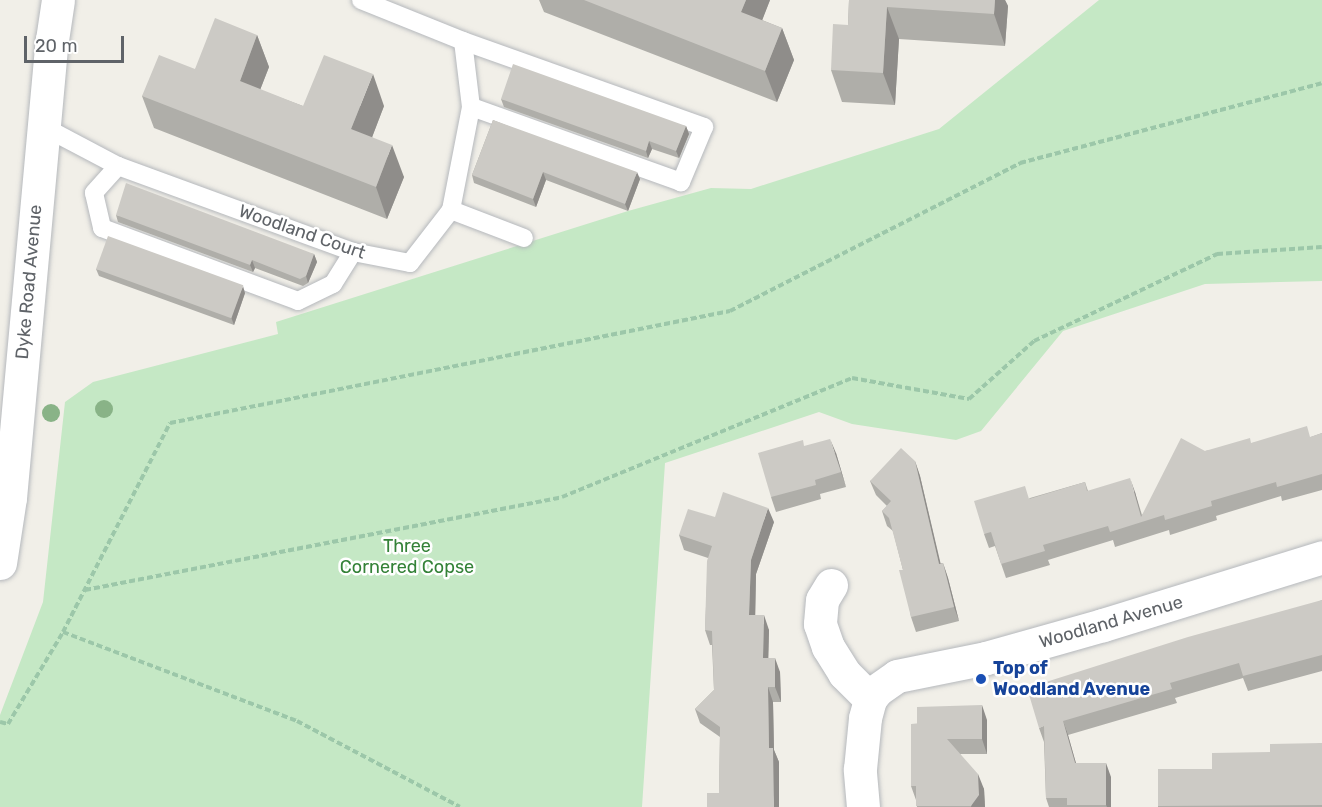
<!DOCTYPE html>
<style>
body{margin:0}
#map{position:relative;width:1322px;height:807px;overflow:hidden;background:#f1efe8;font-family:Rubik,sans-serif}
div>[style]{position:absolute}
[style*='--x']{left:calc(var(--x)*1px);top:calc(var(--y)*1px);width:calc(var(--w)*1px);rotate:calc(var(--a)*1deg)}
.green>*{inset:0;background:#c5e8c5}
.path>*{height:4px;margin-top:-2px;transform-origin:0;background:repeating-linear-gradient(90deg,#9cc7a9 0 6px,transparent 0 9px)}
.roads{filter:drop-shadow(0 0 2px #b5b8bc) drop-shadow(0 0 2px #b5b8bc)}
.service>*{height:18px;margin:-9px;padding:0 9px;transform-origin:9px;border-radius:9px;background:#fff}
.minor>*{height:33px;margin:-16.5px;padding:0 16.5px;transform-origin:16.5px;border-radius:16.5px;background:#fff}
.tertiary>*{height:33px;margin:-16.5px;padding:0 16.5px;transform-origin:16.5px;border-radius:16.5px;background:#fff}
.trees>*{width:18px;height:18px;margin:-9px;border-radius:50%;background:#89b387}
.wall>*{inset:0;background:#afaea9}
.shaded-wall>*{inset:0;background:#8f8d8a}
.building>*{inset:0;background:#cccac5;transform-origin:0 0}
.dots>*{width:16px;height:16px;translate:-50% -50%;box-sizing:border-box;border:3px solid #fff;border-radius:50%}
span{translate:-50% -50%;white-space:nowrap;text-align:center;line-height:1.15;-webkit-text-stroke:5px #fff;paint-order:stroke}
.street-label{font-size:18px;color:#5f6368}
.park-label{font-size:18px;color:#348238}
.transit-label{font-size:18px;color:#164399;font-weight:700}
.left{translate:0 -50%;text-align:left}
.scale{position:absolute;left:24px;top:36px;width:100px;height:27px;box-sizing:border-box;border:3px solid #5f6368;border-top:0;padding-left:8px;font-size:18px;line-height:21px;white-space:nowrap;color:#5f6368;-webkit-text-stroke:4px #fff;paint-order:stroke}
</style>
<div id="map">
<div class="green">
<i style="clip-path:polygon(1099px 0,1322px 0,1322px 281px,1205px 284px,1063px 331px,981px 431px,956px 440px,852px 424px,819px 412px,665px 463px,642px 807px,0 807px,0 715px,43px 602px,65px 402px,93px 382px,278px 334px,276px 322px,628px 211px,711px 188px,751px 189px,939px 129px)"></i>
</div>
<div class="path">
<i style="--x:85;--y:590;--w:486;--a:-11"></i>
<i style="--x:562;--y:497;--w:313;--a:-22.3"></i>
<i style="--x:852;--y:378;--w:119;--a:10.2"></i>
<i style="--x:969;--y:399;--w:87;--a:-41.7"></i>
<i style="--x:1034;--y:341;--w:203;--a:-25.4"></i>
<i style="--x:1217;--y:254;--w:105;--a:-3.8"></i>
<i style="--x:63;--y:632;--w:250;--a:20.8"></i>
<i style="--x:297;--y:721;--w:184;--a:27.8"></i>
<i style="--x:0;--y:722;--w:8;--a:14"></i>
<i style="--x:8;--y:724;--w:107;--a:-59.1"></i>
<i style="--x:63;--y:632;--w:235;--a:-62.9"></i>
<i style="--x:170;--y:423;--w:571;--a:-11.31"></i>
<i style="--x:730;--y:311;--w:326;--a:-27"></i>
<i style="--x:1020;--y:163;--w:312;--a:-14.8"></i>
</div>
<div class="roads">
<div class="service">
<i style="--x:361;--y:0;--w:110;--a:21.9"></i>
<i style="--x:463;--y:41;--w:256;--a:19.6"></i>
<i style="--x:704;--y:127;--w:60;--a:112.7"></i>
<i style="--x:681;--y:182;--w:223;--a:-160.3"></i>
<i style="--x:44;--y:127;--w:84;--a:27.8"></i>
<i style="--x:118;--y:166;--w:250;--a:20.1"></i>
<i style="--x:353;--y:252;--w:58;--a:10.9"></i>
<i style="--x:410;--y:263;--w:67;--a:-52.3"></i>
<i style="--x:451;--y:210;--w:105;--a:-79"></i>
<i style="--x:471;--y:107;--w:66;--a:-96.9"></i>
<i style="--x:118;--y:166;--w:36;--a:132"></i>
<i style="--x:94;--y:193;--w:36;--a:77"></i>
<i style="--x:102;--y:228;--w:209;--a:20.4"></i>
<i style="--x:298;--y:301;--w:39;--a:-26"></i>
<i style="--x:333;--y:284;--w:38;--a:-58"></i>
<i style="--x:451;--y:210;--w:78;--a:21"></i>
</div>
<div class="minor">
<i style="--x:831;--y:585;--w:17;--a:121"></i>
<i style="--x:822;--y:600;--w:24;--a:95"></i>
<i style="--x:820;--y:624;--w:24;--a:71"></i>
<i style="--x:828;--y:647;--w:31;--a:58"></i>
<i style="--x:844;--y:673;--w:37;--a:45"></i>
<i style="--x:863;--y:807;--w:38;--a:-95"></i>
<i style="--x:860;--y:769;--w:51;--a:-84.4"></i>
<i style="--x:865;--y:718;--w:20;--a:-75"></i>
<i style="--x:870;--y:699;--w:11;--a:-52"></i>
<i style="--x:877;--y:690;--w:24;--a:-35"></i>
<i style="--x:897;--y:676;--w:91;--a:-11.4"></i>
<i style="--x:986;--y:658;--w:122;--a:-15.8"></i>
<i style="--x:1103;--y:625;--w:229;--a:-17.2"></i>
</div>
<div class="tertiary">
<i style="--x:0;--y:563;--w:66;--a:-81.3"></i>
<i style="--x:10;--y:498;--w:460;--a:-84.8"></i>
<i style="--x:52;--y:40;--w:40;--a:-81.5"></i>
</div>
</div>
<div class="trees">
<i style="left:104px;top:409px"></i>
<i style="left:51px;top:413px"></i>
</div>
<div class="wall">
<i style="clip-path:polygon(539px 0,770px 0,762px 20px,782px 28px,794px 60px,777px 102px,544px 12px)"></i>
<i style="clip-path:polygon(849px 0,1005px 0,1008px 6px,1005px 46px,899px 39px,895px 105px,842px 102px,831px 70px,848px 25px)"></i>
<i style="clip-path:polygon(257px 35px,269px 67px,260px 90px,303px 106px,384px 106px,372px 137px,404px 177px,387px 219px,154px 128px,142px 96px,195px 69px)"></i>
<i style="clip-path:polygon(501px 99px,686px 126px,689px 134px,679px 158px,652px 149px,648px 158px,504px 107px)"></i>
<i style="clip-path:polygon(493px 120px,640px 179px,628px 211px,546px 180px,536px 207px,474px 183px,472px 175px)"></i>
<i style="clip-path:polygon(116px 215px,314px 254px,317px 262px,308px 283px,303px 286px,255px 268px,253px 272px,118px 222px)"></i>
<i style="clip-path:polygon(96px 269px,245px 293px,234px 325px,99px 276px)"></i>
<i style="clip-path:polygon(1322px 433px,1322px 490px,1282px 501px,1281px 496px,1216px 516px,1217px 520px,1170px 535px,1169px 530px,1115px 547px,1113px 540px,1048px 560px,1050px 565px,1006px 578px,995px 546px,989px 548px,984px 534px,1030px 498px,1085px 482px,1088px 491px,1135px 492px,1142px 515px,1205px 451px,1252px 443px,1311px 437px)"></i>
<i style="clip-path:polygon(805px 446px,836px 453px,846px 487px,820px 494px,821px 499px,776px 512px,771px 497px)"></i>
<i style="clip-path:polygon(915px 461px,920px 476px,940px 563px,943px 563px,948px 578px,959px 621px,916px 632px,911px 617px,903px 570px,893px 531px,887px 526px,882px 511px,887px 506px,876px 495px,870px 481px)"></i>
<i style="clip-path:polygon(715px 517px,774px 522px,756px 574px,755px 615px,769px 630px,768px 658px,780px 672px,781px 702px,773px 702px,774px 750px,779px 762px,719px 793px,720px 737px,700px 723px,695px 709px,714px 690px,712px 645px,710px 645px,705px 630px,708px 558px,684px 550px,679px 535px)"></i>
<i style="clip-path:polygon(1322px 600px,1322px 671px,1248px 691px,1243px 678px,1175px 698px,1177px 703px,1068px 735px,1076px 763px,1111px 777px,1111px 807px,1049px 807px,1046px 798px,1044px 742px,1039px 728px)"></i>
<i style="clip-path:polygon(987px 720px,987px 754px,960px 754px,984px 789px,985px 807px,917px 807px,916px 800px,911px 786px,911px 724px)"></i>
<i style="clip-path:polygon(1322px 743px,1322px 807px,1158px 807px,1158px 769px,1212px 769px,1270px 752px)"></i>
</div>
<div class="shaded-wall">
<i style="clip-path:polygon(746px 0,770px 0,753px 44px,741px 12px)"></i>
<i style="clip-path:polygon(995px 0,1005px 0,1008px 6px,1005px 46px,994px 14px)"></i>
<i style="clip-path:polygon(887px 7px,899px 39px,895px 105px,883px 73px)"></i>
<i style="clip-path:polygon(782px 28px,794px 60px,777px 102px,765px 71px)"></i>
<i style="clip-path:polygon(257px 35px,269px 67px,251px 113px,240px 81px)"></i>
<i style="clip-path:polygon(373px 74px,384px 106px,363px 161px,351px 129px)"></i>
<i style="clip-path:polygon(686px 126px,689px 134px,679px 158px,676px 151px)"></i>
<i style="clip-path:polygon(649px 141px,652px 149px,648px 158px,646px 151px)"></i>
<i style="clip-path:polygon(392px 145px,404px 177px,387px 219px,376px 187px)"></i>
<i style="clip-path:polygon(543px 172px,546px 180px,536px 207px,533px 199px)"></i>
<i style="clip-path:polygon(637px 172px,640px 179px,628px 211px,625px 204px)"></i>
<i style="clip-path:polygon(314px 254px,317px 262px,308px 283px,306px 276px)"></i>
<i style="clip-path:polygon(252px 260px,255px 268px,253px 272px,250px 265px)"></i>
<i style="clip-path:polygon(243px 286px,245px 293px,234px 325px,231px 317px)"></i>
<i style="clip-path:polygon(830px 439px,836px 453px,846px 487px)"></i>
<i style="clip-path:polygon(915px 461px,920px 476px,944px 578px,939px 564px)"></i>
<i style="clip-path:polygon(1130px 478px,1135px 492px,1143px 522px)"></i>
<i style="clip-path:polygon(768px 508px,774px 522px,756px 574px,755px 629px,749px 615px,751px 560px)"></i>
<i style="clip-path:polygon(943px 563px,948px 578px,959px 621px,954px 607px)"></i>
<i style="clip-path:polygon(764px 615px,769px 630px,768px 673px,763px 658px)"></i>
<i style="clip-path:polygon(775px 658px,780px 672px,781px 702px,775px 687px)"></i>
<i style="clip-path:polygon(768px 687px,773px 702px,774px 750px,779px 762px,779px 807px,774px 807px,769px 748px)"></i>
<i style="clip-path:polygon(982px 705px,987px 720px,987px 754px,982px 739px)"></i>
<i style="clip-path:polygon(1063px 721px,1068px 735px,1080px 778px,1075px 763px)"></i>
<i style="clip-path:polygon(1106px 763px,1111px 777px,1111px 807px,1107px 807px,1106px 805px)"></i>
<i style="clip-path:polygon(978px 774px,984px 789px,985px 807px,971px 807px)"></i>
</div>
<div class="building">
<i style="clip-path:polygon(584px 0,746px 0,741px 12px,782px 28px,765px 71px)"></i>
<i style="clip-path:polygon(849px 0,995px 0,994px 14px,887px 7px,883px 73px,831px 70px,833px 24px,848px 25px)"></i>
<i style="clip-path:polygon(215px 18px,257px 35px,240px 81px,303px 106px,324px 55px,373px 74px,351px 129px,392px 145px,376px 187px,142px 96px,159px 55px,195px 69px)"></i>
<i style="clip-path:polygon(513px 64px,686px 126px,676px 151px,649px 141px,646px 151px,501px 99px)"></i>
<i style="clip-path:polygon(493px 120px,637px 172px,625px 204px,543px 172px,533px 199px,472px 175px)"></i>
<i style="clip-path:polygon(126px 183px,314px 254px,306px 276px,300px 279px,252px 260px,250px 265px,116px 215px)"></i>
<i style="left:108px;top:236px;width:144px;height:35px;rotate:20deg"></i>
<i style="clip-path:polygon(1307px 426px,1310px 437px,1322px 433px,1322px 474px,1277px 487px,1276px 482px,1211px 501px,1212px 506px,1165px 520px,1164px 515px,1110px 532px,1108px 526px,1043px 545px,1045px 551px,1001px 564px,991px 532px,984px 534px,974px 501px,1025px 486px,1029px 499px,1085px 482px,1087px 491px,1130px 478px,1141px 517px,1181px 438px,1205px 451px,1250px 438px,1251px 443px)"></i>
<i style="clip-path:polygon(830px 439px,841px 472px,815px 480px,816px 485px,771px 497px,758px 453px,803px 440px,804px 446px)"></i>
<i style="clip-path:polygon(901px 448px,915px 461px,939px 564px,943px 563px,954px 607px,911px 617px,899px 570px,903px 570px,889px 518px,882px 511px,891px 501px,870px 481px)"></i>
<i style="clip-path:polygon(723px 492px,768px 508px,751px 560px,749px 615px,764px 615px,763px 658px,775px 658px,775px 687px,768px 687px,769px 748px,773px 748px,774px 807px,707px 807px,707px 793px,719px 793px,720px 727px,695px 709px,714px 690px,712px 631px,705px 630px,707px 561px,712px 546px,679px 535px,688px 509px,715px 517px)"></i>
<i style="clip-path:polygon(1322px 600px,1322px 655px,1243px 676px,1239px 663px,1170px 683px,1172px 689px,1063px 721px,1075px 763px,1106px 763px,1106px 805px,1067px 805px,1067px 798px,1046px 798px,1044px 726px,1039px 728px,1027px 688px,1188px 637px)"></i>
<i style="clip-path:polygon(982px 705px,982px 739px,947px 739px,978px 774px,979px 795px,971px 806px,916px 806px,916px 786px,911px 786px,911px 724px,917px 724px,917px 707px)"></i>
<i style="clip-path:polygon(1322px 743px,1322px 805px,1158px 806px,1158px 769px,1212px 769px,1212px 753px,1270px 752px,1270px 744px)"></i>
</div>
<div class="dots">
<i style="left:981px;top:679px;background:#1a4fb4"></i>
</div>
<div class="street-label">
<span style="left:302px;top:232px;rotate:19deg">Woodland Court</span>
<span style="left:29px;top:282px;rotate:-85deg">Dyke Road Avenue</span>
<span style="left:1111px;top:622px;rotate:-16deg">Woodland Avenue</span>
</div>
<div class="park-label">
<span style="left:407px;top:557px">Three<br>Cornered Copse</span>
</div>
<div class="transit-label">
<span class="left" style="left:993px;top:679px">Top of<br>Woodland Avenue</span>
</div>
<div class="scale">20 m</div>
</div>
